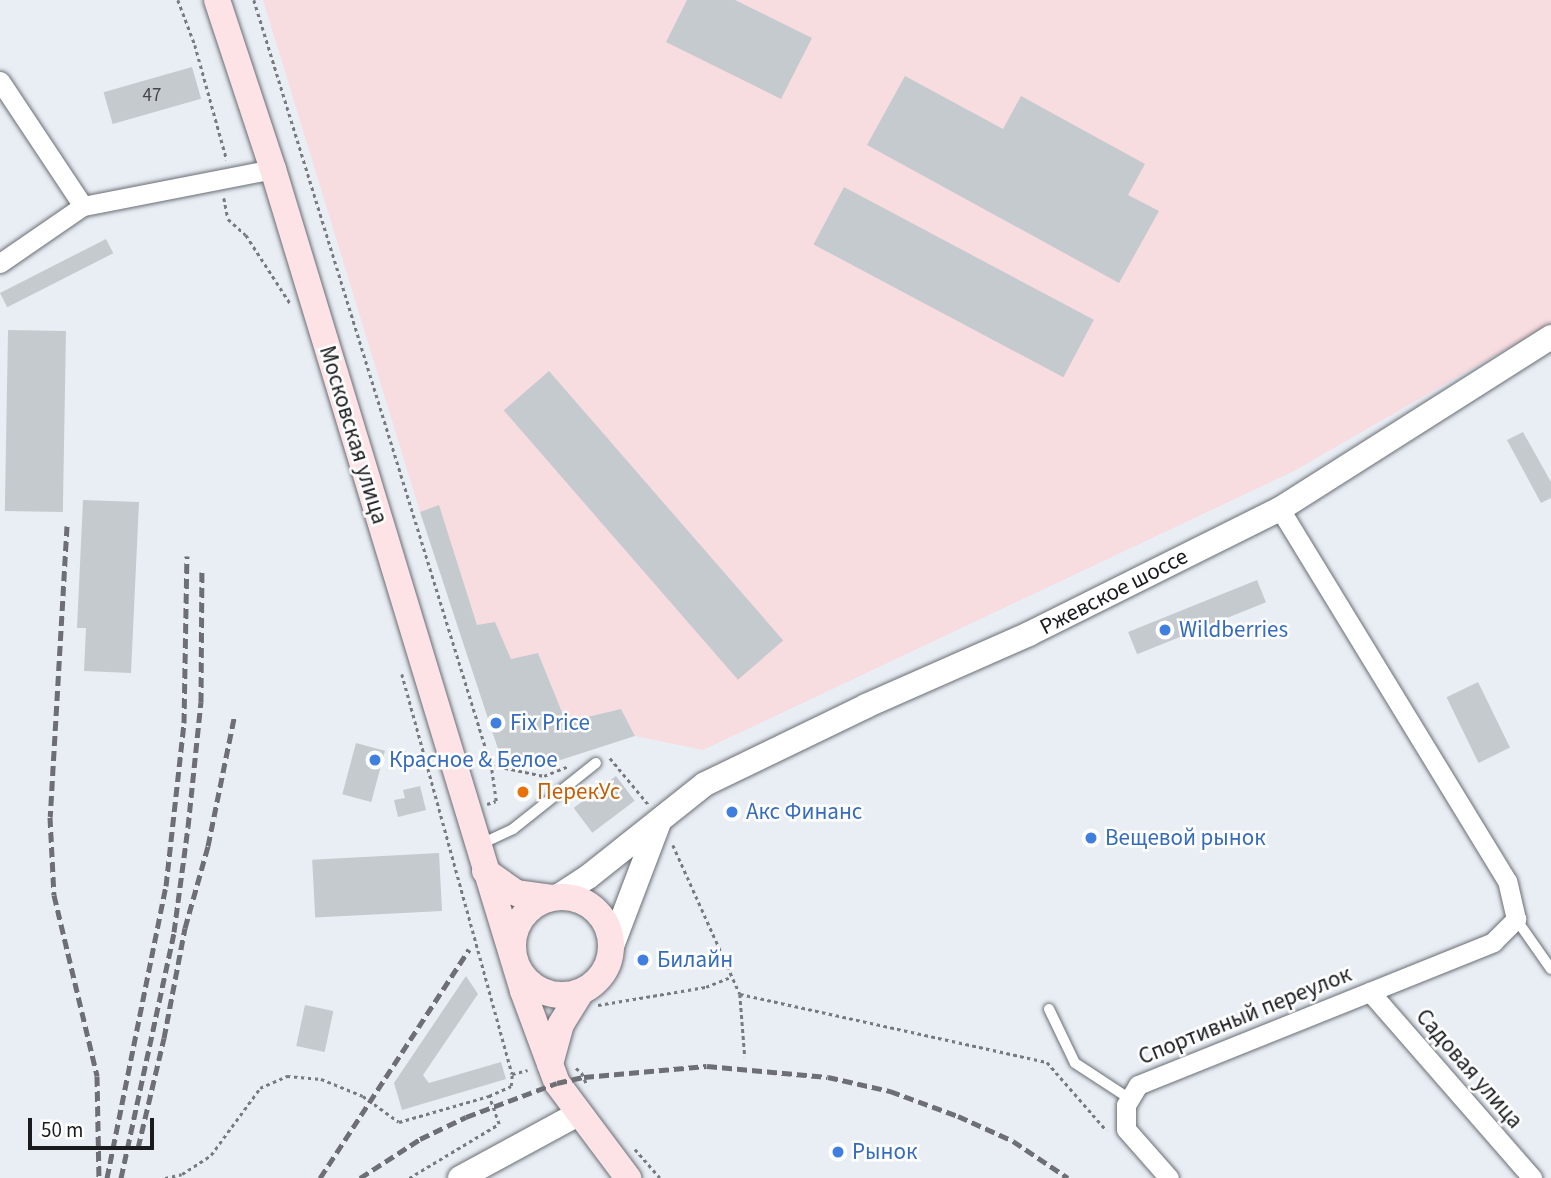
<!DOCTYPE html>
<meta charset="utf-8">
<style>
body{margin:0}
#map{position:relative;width:1551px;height:1178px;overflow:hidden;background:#e9eef5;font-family:"Source Sans 3",sans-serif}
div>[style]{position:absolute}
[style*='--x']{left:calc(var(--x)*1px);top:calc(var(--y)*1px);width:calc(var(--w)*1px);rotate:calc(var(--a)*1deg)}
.industrial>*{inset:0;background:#f7dce0}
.building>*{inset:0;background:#c5cacf;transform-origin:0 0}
.path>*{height:2.5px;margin-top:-1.25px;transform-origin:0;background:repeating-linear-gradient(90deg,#777a7f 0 3.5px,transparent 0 7px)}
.roads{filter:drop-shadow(0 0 2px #6a6e74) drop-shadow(0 0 2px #6a6e74)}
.service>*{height:10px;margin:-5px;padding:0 5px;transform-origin:5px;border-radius:5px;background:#fff}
.minor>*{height:19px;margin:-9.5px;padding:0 9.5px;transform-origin:9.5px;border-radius:9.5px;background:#fff}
.tertiary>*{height:24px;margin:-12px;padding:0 12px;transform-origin:12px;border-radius:12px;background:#fff}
.secondary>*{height:26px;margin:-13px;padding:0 13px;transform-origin:13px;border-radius:13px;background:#fde3e5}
.secondary>.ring{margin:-13px;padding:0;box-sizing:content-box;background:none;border:26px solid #fde3e5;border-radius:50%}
.rail>*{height:5px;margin-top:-2.5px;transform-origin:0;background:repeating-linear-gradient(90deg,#6d6f74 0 10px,transparent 0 15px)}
.dots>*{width:19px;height:19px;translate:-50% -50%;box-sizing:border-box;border:4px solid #fff;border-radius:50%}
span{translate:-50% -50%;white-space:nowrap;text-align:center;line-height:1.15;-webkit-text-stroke:5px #fff;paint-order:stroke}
.number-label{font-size:19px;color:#45474a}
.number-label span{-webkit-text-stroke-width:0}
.street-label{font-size:23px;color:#1a1b1e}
.shop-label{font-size:23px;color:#366cbe}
.left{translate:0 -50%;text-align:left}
.food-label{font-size:23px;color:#c56008}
.scale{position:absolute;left:28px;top:1118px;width:126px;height:32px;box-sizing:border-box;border:4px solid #1a1b1e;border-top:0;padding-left:9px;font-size:21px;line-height:24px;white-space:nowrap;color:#1a1b1e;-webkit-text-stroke:5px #fff;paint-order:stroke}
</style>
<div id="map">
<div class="industrial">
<i style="clip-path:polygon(263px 0,1551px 0,1551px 323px,1294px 471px,703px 750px,635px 736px,621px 709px,566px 722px,538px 653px,511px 659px,495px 623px,477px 625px,439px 506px,420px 512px)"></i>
</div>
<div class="building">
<i style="clip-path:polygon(687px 0,735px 0,812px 38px,781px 99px,666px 42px)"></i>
<i style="left:192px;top:67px;width:33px;height:92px;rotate:74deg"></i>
<i style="clip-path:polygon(905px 76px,1003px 129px,1021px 96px,1145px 164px,1128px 195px,1159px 211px,1119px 283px,867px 145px)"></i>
<i style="left:844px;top:187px;width:283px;height:65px;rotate:28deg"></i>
<i style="left:106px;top:239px;width:16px;height:119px;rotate:63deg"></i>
<i style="left:8px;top:330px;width:58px;height:181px;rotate:1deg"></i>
<i style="left:549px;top:371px;width:357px;height:60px;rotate:49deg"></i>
<i style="clip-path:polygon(1523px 432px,1551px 482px,1551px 498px,1541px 503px,1507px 440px)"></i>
<i style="clip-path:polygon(83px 500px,139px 502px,131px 673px,84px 671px,86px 628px,77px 628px)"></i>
<i style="clip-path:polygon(439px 505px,477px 625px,495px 622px,511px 659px,538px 653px,566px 722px,621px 709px,635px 736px,545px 765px,499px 752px,420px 512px)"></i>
<i style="left:1257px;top:580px;width:24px;height:139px;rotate:68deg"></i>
<i style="left:1478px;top:682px;width:73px;height:35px;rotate:64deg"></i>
<i style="left:356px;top:743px;width:30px;height:53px;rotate:15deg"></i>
<i style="left:616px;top:776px;width:31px;height:53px;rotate:53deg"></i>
<i style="clip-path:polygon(420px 786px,426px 810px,398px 817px,394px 800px,405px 798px,403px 790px)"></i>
<i style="left:439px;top:853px;width:58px;height:127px;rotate:87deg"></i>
<i style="clip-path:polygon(466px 976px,478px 994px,423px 1075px,429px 1083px,501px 1062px,506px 1079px,402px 1110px,394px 1083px)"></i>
<i style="left:305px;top:1005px;width:29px;height:42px;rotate:12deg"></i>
</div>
<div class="path">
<i style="--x:178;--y:0;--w:48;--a:69.3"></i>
<i style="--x:195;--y:45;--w:119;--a:74.5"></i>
<i style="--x:254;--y:0;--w:801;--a:72.79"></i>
<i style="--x:491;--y:765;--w:54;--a:11.7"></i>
<i style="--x:544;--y:776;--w:27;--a:-22"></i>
<i style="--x:224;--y:198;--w:21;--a:79"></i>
<i style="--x:228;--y:219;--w:24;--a:42"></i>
<i style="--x:246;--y:235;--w:81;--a:57.1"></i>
<i style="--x:402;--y:674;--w:415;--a:74.6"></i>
<i style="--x:512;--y:1074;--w:16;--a:-14"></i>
<i style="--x:610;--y:758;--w:60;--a:50.4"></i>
<i style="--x:487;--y:804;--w:9;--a:-18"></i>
<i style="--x:496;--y:801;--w:36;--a:-98"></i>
<i style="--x:673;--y:845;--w:163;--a:65.8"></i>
<i style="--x:740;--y:994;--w:63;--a:85.5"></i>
<i style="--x:740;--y:994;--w:314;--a:12.5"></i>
<i style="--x:1047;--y:1062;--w:91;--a:49"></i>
<i style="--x:598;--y:1005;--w:109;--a:-9.5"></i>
<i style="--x:706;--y:987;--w:27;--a:-22"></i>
<i style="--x:576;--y:1068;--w:8;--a:40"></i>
<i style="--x:582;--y:1073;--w:13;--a:67"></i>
<i style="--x:635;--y:1149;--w:38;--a:49"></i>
<i style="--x:165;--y:1178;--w:17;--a:-13"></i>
<i style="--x:182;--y:1174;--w:35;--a:-33"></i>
<i style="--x:211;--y:1155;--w:83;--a:-53.8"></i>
<i style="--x:260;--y:1088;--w:30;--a:-24"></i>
<i style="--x:287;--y:1076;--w:34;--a:5"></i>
<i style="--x:321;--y:1079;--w:45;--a:22"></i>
<i style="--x:363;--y:1096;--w:44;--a:35.8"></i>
<i style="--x:399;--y:1122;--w:94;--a:-16.1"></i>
<i style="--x:409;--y:1178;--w:105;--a:-31"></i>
<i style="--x:499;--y:1124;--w:30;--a:-110"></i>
<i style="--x:489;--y:1096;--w:24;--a:-24"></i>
<i style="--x:511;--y:1086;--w:12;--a:-85"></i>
</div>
<div class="roads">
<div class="service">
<i style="--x:481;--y:844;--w:35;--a:-25"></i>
<i style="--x:513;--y:829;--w:106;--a:-38.5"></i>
<i style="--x:1516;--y:919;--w:61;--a:55"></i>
<i style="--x:1049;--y:1009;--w:60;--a:64.3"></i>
<i style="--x:1075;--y:1063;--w:66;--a:33.2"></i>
</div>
<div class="minor">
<i style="--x:0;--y:81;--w:150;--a:56.4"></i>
<i style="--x:0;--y:263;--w:101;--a:-34.5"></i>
<i style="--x:83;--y:206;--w:194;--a:-11"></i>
<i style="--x:1370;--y:992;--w:247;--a:48.9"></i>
<i style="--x:1169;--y:1178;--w:65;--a:-131.3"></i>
<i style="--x:1126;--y:1129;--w:24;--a:-90"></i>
<i style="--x:1126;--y:1105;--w:23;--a:-59"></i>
<i style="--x:1138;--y:1085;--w:383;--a:-21.9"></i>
<i style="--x:1493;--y:942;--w:33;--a:-45"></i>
<i style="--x:1516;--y:919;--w:39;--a:-103"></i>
<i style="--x:1507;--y:881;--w:436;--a:-121.4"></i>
</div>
<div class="tertiary">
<i style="--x:557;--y:897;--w:37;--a:-33"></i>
<i style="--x:588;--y:877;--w:149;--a:-38.5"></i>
<i style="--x:705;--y:784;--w:179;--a:-25.8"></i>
<i style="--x:866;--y:706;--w:178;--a:-23.8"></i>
<i style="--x:1029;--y:634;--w:280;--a:-26.5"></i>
<i style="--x:1280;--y:509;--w:321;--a:-32.4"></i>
<i style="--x:612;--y:946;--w:133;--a:-69.2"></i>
<i style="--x:460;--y:1178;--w:134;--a:-28.5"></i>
</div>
<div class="secondary">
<i style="--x:217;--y:0;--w:178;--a:71.7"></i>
<i style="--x:273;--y:169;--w:859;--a:73.08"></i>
<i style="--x:523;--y:991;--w:98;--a:69.7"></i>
<i style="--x:557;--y:1083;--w:119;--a:53.2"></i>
<i style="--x:485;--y:871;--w:39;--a:35"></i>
<i style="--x:517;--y:893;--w:35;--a:8"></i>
<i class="ring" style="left:513px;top:897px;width:72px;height:72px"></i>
<i style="--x:550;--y:1064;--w:41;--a:-74.6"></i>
<i style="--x:561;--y:1024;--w:36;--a:-58"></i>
</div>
</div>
<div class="rail">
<i style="--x:67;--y:526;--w:291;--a:93.3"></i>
<i style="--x:50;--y:817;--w:78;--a:87.1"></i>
<i style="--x:54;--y:895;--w:186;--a:76.6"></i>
<i style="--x:97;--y:1076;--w:102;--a:88.9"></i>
<i style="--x:138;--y:1148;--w:113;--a:-76.7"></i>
<i style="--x:164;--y:1038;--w:112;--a:-79.2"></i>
<i style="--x:185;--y:928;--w:85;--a:-74.3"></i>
<i style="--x:208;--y:846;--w:131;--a:-78.5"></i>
<i style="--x:107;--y:1178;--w:298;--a:-78.6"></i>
<i style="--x:166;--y:886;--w:164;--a:-83.7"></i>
<i style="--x:184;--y:723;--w:167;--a:-89"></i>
<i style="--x:121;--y:1178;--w:252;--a:-77.8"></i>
<i style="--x:174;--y:932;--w:106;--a:-82.4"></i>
<i style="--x:188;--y:827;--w:126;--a:-84.1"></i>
<i style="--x:201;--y:702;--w:130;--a:-89.6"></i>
<i style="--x:320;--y:1178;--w:273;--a:-56.9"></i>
<i style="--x:360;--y:1178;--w:72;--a:-33"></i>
<i style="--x:420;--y:1139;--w:51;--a:-25.6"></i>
<i style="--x:466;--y:1117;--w:97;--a:-20.5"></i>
<i style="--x:557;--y:1083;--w:28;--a:-13"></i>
<i style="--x:584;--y:1077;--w:123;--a:-5.1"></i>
<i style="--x:707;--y:1066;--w:121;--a:5.2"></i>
<i style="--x:828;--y:1077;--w:64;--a:12.7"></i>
<i style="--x:890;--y:1091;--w:72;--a:20.2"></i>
<i style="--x:958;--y:1116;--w:60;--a:24.4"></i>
<i style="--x:1013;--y:1141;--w:66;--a:33.9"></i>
</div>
<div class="dots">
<i style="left:1165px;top:630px;background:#3f7fe0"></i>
<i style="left:496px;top:723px;background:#3f7fe0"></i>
<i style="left:375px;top:760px;background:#3f7fe0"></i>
<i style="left:523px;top:792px;background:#e8710a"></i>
<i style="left:732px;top:812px;background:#3f7fe0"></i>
<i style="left:1091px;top:838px;background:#3f7fe0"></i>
<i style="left:643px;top:960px;background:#3f7fe0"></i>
<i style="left:838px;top:1152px;background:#3f7fe0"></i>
</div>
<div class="number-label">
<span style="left:152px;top:96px">47</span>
</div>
<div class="street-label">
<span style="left:353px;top:435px;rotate:73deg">Московская улица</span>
<span style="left:1114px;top:592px;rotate:-27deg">Ржевское шоссе</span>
<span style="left:1245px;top:1016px;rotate:-22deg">Спортивный переулок</span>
<span style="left:1469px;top:1069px;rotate:49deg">Садовая улица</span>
</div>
<div class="shop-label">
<span class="left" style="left:1179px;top:630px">Wildberries</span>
<span class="left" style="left:510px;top:723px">Fix Price</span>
<span class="left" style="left:389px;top:760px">Красное &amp; Белое</span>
<span class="left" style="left:746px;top:812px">Акс Финанс</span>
<span class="left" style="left:1105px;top:838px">Вещевой рынок</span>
<span class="left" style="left:657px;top:960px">Билайн</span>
<span class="left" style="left:852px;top:1152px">Рынок</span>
</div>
<div class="food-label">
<span class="left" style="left:537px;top:792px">ПерекУс</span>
</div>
<div class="scale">50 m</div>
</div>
